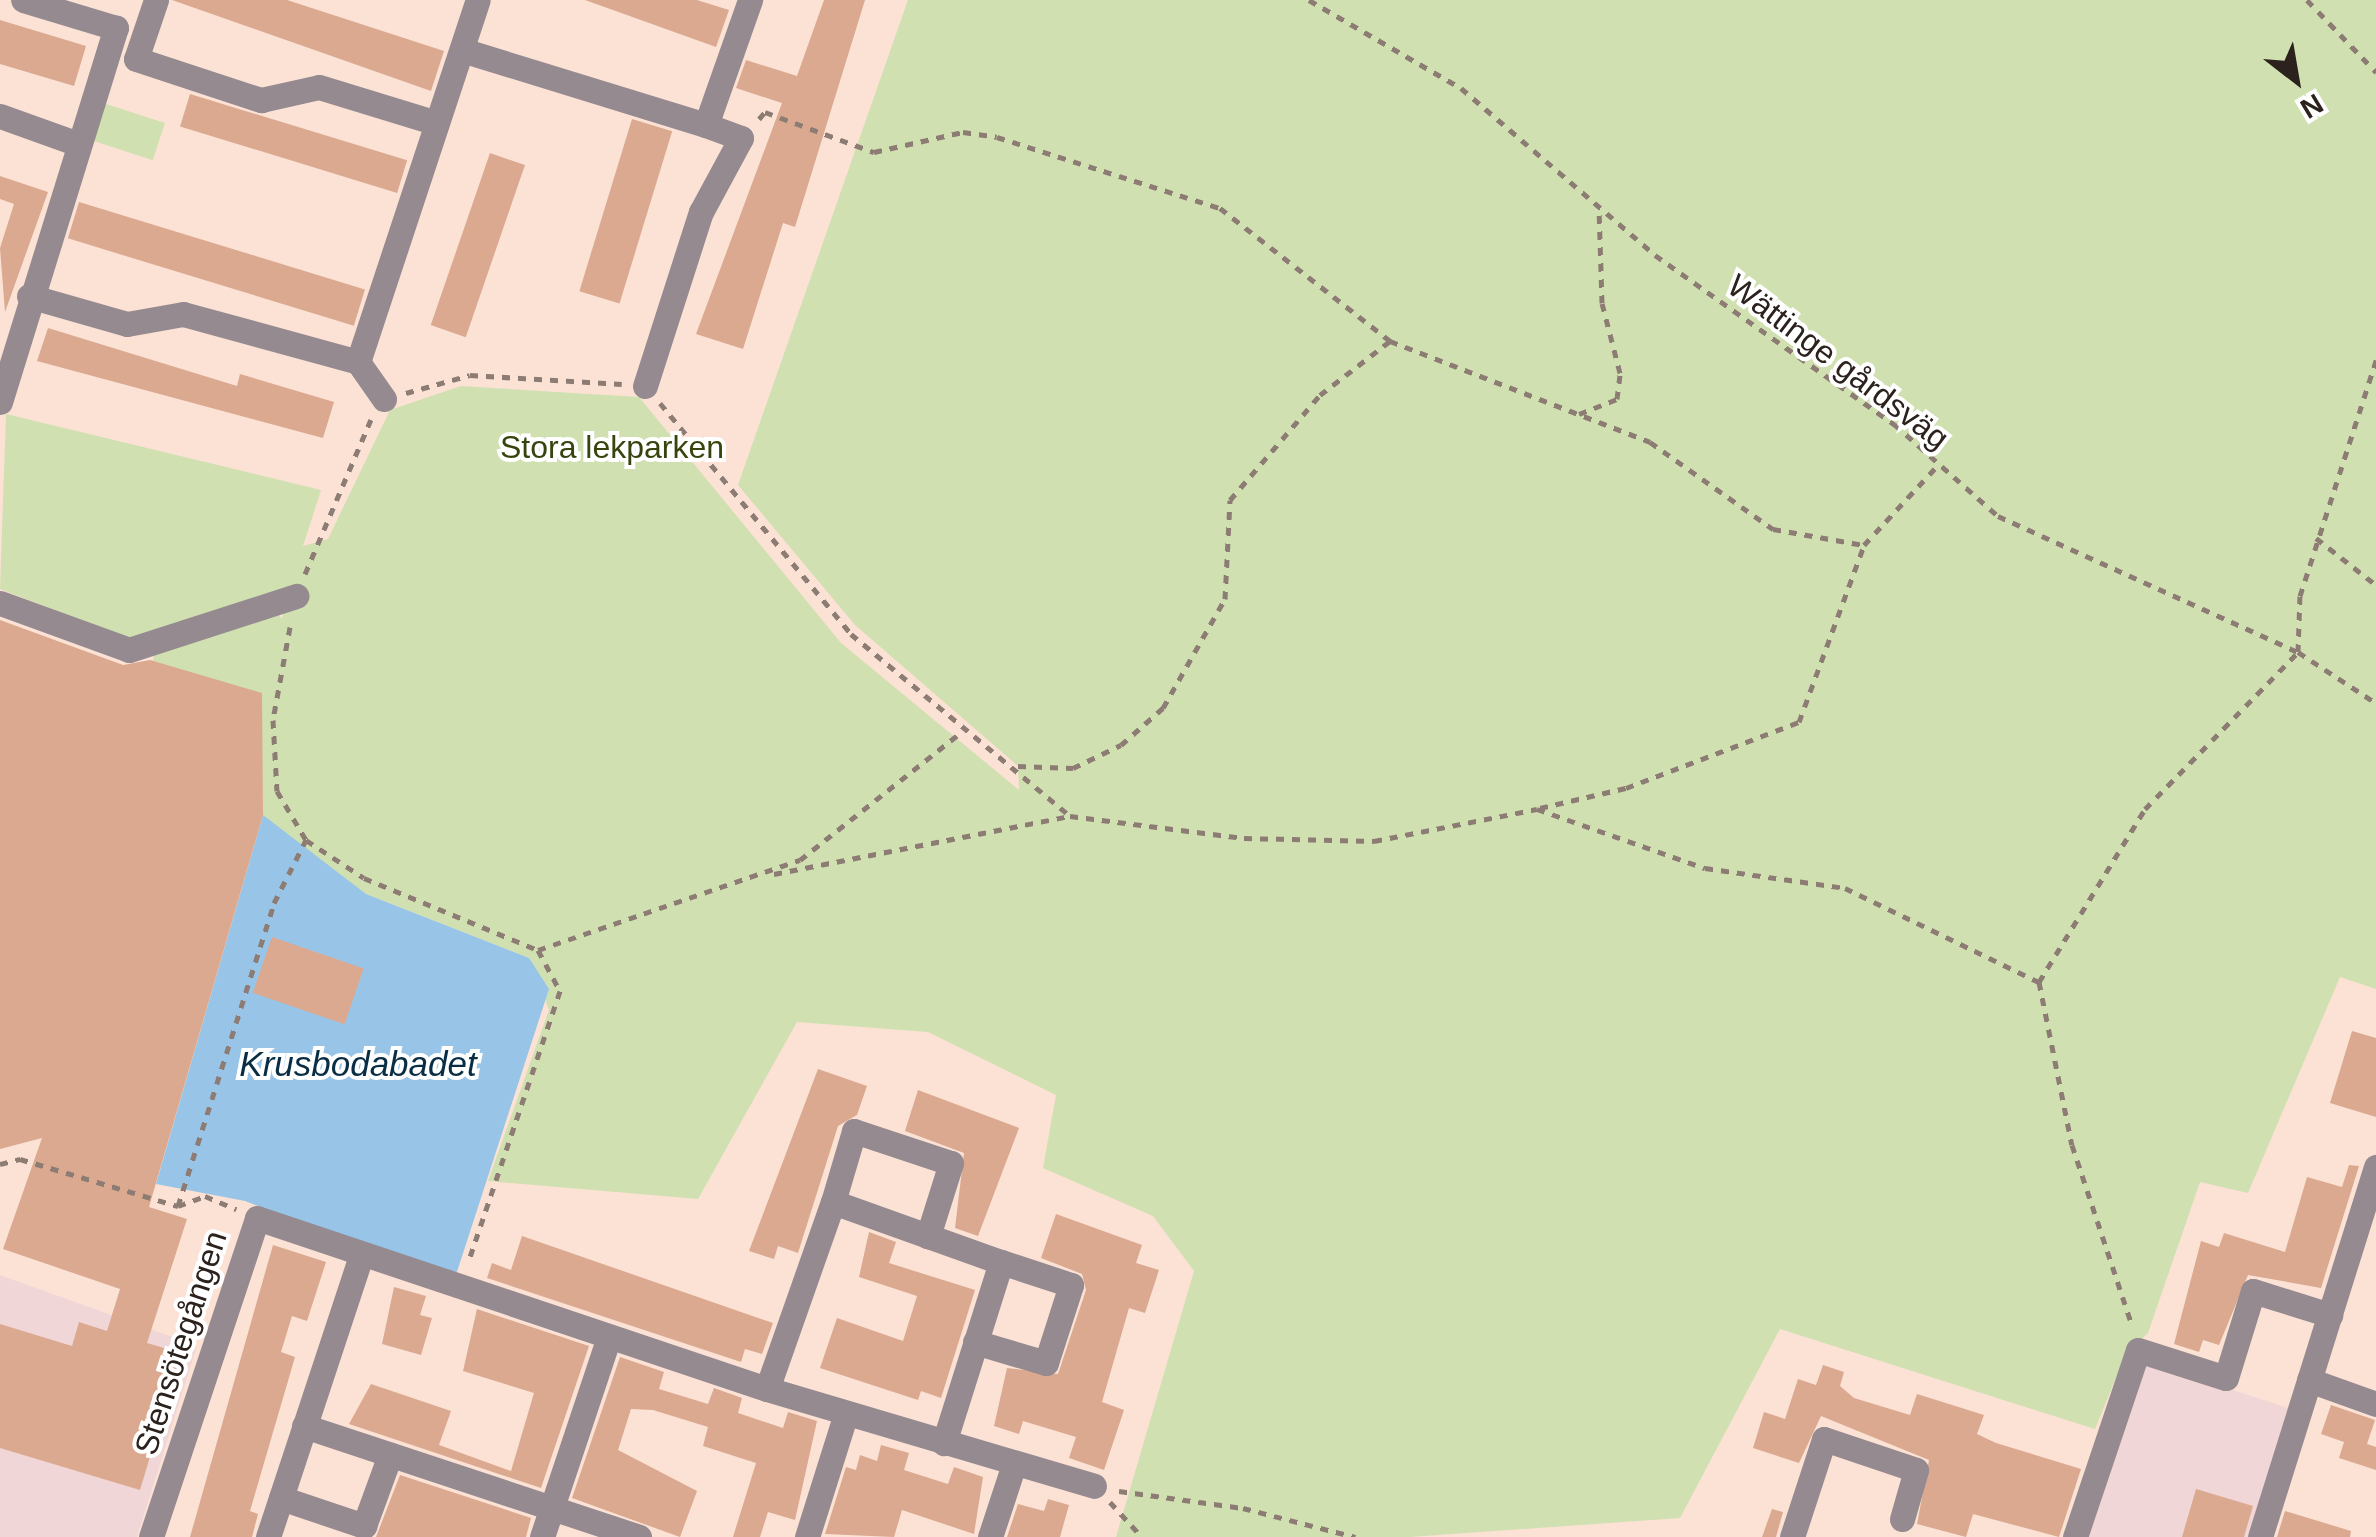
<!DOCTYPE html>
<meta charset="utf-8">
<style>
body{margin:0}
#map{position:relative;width:2376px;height:1537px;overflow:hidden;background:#fbe2d5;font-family:Helvetica,sans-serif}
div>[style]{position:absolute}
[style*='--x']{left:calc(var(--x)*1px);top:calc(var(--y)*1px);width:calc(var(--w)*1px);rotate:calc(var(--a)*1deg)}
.education>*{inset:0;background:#f1d6d7}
.green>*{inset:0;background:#d0e0b1;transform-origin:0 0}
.water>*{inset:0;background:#98c5e7}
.building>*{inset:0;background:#dba990;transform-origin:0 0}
.path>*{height:5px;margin-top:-2.5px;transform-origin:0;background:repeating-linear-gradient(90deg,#8d7c74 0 8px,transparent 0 16px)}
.minor>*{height:25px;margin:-12.5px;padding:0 12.5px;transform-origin:12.5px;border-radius:12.5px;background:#958a90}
span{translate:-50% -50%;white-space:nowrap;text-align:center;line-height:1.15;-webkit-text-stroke:8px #fff;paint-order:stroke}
.street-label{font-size:32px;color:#2b211d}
.park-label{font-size:32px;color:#36450e}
.water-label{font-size:35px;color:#082d44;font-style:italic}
.north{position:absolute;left:2246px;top:30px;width:100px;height:100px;-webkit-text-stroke:8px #fff;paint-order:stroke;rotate:149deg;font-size:28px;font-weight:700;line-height:40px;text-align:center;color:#2b211d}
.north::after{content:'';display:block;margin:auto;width:35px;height:45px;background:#2b211d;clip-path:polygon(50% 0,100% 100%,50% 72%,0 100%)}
</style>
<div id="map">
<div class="education">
<i style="clip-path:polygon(0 1275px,197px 1346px,137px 1537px,0 1537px)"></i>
<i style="clip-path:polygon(2147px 1362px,2291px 1409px,2248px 1537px,2089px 1537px)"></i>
</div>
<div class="green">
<i style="clip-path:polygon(908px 0,2376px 0,2376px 989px,2340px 977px,2248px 1193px,2200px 1182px,2148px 1333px,2126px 1353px,2095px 1429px,1780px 1329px,1680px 1518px,1410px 1537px,1116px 1537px,1194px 1271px,1153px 1216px,1043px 1168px,1056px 1095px,928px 1032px,797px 1022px,698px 1199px,488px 1181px,549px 1010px,529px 958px,366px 894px,300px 850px,263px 815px,260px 724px,153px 661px,154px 652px,276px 610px,282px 619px,288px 588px,133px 640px,0 589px,6px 414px,321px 490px,303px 546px,328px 539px,390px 410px,461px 386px,639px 397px,841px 643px,1019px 790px,1018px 766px,855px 625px,738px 485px)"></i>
<i style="left:103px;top:103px;width:65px;height:39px;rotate:18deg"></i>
</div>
<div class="water">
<i style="clip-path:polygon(263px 815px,366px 894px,529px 958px,549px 989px,454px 1281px,245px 1201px,156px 1184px)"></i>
</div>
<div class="building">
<i style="clip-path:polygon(172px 0,287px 0,444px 51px,431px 91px)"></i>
<i style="clip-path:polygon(585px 0,697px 0,729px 10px,716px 47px)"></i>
<i style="clip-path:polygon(824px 0,865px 0,795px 227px,783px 223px,743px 349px,696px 334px,782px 103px,736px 88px,746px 60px,797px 76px)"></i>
<i style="clip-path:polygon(0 20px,86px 46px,74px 86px,0 64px)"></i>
<i style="left:190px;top:94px;width:227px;height:34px;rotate:17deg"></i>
<i style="left:632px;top:119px;width:42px;height:180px;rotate:17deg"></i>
<i style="left:490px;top:153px;width:37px;height:182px;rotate:19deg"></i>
<i style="clip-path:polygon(0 176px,48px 192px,5px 312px,0 248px,14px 204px,0 199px)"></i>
<i style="left:79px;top:202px;width:299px;height:38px;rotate:17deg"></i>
<i style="clip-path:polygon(48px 328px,237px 386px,240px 374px,334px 402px,323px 438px,37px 361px)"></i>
<i style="clip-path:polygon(0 620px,123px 665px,150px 660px,262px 693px,263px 815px,149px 1207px,187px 1219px,147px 1343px,181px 1353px,140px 1490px,0 1448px,0 1324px,72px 1346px,79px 1322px,107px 1331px,120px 1289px,3px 1249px,42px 1138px,0 1149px)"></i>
<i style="left:272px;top:937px;width:97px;height:59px;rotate:19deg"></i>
<i style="clip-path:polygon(2352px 1031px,2376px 1038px,2376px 1117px,2330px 1103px)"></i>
<i style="clip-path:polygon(818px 1069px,867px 1086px,857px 1115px,838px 1126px,798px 1253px,778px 1246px,774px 1259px,749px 1251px)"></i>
<i style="clip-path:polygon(918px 1090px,1019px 1128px,978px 1236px,955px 1228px,964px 1153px,905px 1131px)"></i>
<i style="clip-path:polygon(2349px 1165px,2359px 1166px,2321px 1288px,2248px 1275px,2219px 1345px,2203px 1340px,2199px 1352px,2174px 1344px,2201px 1241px,2219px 1247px,2224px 1233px,2285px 1252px,2307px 1177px,2342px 1187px)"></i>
<i style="clip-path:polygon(1056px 1214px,1142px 1245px,1136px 1263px,1159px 1270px,1145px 1313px,1129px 1308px,1102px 1402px,1124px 1410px,1104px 1470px,1069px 1458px,1076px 1437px,1023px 1421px,1019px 1434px,994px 1426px,1007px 1368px,1058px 1374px,1086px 1290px,1082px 1274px,1041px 1258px)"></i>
<i style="clip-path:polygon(869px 1232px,896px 1242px,889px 1263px,975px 1290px,941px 1398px,921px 1391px,918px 1400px,820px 1368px,837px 1318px,903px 1341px,917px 1296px,859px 1277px)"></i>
<i style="clip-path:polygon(522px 1236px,773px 1323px,762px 1354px,745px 1349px,741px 1362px,487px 1278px,492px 1263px,511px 1270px)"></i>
<i style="clip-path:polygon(273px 1245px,326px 1262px,307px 1321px,292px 1316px,281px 1352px,295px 1357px,250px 1511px,258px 1514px,252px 1537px,190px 1537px)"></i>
<i style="clip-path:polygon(394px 1287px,426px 1296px,420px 1315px,432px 1318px,421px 1355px,382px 1344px)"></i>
<i style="clip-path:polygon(477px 1309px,589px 1346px,541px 1488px,349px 1424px,371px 1384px,451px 1411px,439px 1445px,511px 1471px,534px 1393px,463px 1371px)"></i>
<i style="clip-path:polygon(620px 1357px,664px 1372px,659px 1389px,708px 1404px,714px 1388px,742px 1398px,738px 1413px,783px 1428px,788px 1412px,817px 1421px,795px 1520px,768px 1512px,760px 1537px,733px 1537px,756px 1463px,703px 1446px,708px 1427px,653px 1410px,631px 1409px,618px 1450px,697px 1491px,680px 1537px,572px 1498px)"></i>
<i style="clip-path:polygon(1823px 1365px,1844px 1372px,1840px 1386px,1854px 1398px,1910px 1415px,1917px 1394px,1984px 1415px,1977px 1434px,1996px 1443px,2081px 1469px,2059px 1537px,1973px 1514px,1966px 1537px,1917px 1524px,1929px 1460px,1821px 1416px,1799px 1463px,1753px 1448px,1764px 1412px,1785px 1419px,1798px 1379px,1816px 1385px)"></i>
<i style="clip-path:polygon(2331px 1405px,2375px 1420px,2367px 1444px,2376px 1447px,2376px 1470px,2339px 1458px,2344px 1442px,2321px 1434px)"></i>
<i style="clip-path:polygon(881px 1445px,909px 1453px,904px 1470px,948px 1484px,954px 1467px,983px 1477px,974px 1534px,902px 1510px,894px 1537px,825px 1534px,846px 1467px,856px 1470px,860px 1455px,877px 1461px)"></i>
<i style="clip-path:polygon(400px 1475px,531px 1518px,526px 1537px,376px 1537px)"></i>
<i style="clip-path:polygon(2196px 1489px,2253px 1506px,2244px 1537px,2182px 1537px)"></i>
<i style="clip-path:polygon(1048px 1499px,1069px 1505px,1060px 1537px,1007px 1537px,1018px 1504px,1044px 1511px)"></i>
<i style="clip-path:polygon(1772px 1509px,1783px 1512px,1776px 1537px,1762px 1537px)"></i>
<i style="clip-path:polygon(2285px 1511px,2351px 1531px,2350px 1537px,2277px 1537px)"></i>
</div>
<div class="path">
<i style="--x:1309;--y:0;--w:176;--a:30.1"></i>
<i style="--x:1461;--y:88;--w:256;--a:40.7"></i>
<i style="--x:1655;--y:255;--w:293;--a:35.3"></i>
<i style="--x:1894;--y:424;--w:139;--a:41.5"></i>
<i style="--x:1998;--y:516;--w:329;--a:24.4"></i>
<i style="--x:2298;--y:652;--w:93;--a:33.2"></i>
<i style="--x:2307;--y:0;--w:100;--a:46.2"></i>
<i style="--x:759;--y:119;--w:9;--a:-49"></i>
<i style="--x:765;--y:112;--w:116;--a:20.2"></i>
<i style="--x:874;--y:152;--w:91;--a:-12.7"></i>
<i style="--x:963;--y:132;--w:34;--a:8"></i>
<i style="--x:997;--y:137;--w:234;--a:17.7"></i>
<i style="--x:1220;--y:208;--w:216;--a:38"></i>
<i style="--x:1390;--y:341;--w:279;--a:21.2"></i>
<i style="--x:1650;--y:442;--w:151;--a:35.3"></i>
<i style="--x:1773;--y:529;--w:92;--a:10"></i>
<i style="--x:406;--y:393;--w:66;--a:-15.7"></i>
<i style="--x:470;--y:375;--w:152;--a:3.4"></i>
<i style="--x:660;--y:403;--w:300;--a:50.4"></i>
<i style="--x:851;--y:634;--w:285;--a:39.7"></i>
<i style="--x:1070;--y:816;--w:175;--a:7.2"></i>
<i style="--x:1244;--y:838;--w:130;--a:1.3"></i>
<i style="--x:1374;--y:841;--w:166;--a:-11.1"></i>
<i style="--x:1537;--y:809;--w:178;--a:19.4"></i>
<i style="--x:1705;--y:868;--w:141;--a:8.1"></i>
<i style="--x:1845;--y:888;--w:216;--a:25.9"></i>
<i style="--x:2039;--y:982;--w:166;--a:78.6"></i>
<i style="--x:2072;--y:1145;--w:190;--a:71.6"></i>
<i style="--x:1579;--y:414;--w:41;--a:-21.5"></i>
<i style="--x:1617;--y:399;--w:26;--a:-83"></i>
<i style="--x:1620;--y:373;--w:72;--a:-104.4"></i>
<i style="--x:1602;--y:303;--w:97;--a:-91.8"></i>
<i style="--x:2316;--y:538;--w:76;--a:38.1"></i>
<i style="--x:305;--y:574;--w:168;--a:-66.9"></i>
<i style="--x:290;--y:627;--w:95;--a:100.4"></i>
<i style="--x:273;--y:720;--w:71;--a:86.8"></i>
<i style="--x:277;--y:791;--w:57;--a:59.4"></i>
<i style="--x:306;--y:840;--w:69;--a:33.2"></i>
<i style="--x:364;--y:878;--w:188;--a:22.5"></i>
<i style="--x:538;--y:950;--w:47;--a:61.8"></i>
<i style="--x:560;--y:991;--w:287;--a:108.7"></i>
<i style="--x:1018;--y:766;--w:55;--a:2.1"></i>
<i style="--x:1073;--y:768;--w:53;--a:-25.6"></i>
<i style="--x:1121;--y:745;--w:56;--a:-41.4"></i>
<i style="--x:1163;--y:708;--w:125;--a:-60.4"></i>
<i style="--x:1225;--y:599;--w:99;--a:-87.1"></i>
<i style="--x:1230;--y:500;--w:138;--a:-49.4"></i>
<i style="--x:1320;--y:395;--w:88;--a:-37.6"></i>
<i style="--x:1540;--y:808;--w:88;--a:-13.1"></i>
<i style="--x:1626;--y:788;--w:185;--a:-20.9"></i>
<i style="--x:1799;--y:722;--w:189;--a:-69.8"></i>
<i style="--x:1864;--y:545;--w:109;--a:-47.2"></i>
<i style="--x:774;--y:874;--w:302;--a:-11.1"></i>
<i style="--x:538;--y:950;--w:277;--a:-19"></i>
<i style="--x:800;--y:860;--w:204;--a:-38.4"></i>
<i style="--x:2039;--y:982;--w:203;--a:-58.5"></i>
<i style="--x:2145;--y:809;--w:219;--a:-45.7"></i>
<i style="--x:2298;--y:652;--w:56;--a:-88"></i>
<i style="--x:2300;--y:596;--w:248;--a:-72.1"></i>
<i style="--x:0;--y:1164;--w:21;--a:-14"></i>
<i style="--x:20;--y:1159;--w:165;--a:16.6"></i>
<i style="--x:178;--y:1206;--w:29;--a:-20"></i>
<i style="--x:205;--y:1196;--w:34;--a:23"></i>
<i style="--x:178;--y:1206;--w:318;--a:-72.4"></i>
<i style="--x:274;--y:903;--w:71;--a:-63.1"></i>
<i style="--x:1119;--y:1491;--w:125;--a:7.8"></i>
<i style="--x:1243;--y:1508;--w:116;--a:14.5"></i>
<i style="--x:1110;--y:1502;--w:47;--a:47.6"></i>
</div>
<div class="minor">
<i style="--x:156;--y:0;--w:62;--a:108.7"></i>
<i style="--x:136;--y:59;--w:132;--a:18.2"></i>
<i style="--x:261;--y:100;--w:59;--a:-12.6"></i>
<i style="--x:319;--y:87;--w:123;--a:17"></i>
<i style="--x:462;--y:50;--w:255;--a:17.1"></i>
<i style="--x:0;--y:116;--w:83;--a:19.7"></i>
<i style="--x:29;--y:296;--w:102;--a:15.9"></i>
<i style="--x:127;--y:324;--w:57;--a:-10.1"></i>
<i style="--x:183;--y:314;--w:181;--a:15.3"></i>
<i style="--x:645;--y:386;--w:183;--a:-72.2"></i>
<i style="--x:701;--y:212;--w:84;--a:-61.6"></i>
<i style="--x:741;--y:138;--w:37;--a:-160"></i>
<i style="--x:706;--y:125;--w:133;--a:-70.6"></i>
<i style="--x:384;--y:399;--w:45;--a:-125.1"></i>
<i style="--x:358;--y:362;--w:381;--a:-71.7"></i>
<i style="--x:0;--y:402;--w:392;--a:-72.8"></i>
<i style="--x:116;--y:28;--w:97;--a:-163.2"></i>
<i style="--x:0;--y:603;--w:137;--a:20"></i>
<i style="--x:129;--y:650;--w:176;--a:-17.9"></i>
<i style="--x:833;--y:1202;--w:74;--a:-73.5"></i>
<i style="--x:854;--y:1131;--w:102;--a:18.3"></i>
<i style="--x:951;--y:1163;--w:77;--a:107.5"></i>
<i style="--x:975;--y:1342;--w:74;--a:16.5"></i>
<i style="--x:1046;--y:1363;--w:82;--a:-72.2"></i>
<i style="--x:1071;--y:1285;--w:74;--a:-161.8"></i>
<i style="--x:2309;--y:1380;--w:71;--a:19.7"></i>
<i style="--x:767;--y:1389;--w:198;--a:-70.6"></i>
<i style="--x:833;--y:1202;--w:178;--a:19.7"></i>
<i style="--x:1001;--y:1262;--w:190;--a:107.5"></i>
<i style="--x:304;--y:1426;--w:353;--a:18.3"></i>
<i style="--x:281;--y:1498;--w:88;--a:18.6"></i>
<i style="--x:364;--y:1526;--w:76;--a:-69.9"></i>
<i style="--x:151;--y:1537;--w:336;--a:-71.6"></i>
<i style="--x:257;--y:1218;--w:538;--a:18.54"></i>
<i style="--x:767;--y:1389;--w:341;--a:16.5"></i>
<i style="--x:268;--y:1537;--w:297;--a:-71.7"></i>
<i style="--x:542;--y:1537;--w:211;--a:-71.5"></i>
<i style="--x:807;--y:1537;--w:130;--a:-72.5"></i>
<i style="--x:990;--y:1537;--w:77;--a:-71.8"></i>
<i style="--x:1792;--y:1537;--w:103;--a:-71.9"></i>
<i style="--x:1824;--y:1439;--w:97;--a:18.6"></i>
<i style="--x:1916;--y:1470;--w:51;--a:105.9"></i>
<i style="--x:2075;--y:1537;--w:197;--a:-71.4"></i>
<i style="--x:2138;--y:1350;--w:92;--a:17.7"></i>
<i style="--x:2226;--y:1378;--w:91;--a:-72.8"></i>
<i style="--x:2253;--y:1291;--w:81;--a:17.3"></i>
<i style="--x:2260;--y:1537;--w:388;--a:-72.6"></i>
</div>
<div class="street-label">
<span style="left:1838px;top:362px;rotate:37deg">Wättinge gårdsväg</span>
<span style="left:181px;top:1343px;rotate:-72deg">Stensötegången</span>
</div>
<div class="park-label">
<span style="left:612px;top:447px">Stora lekparken</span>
</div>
<div class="water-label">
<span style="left:358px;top:1064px">Krusbodabadet</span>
</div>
<div class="north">N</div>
</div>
